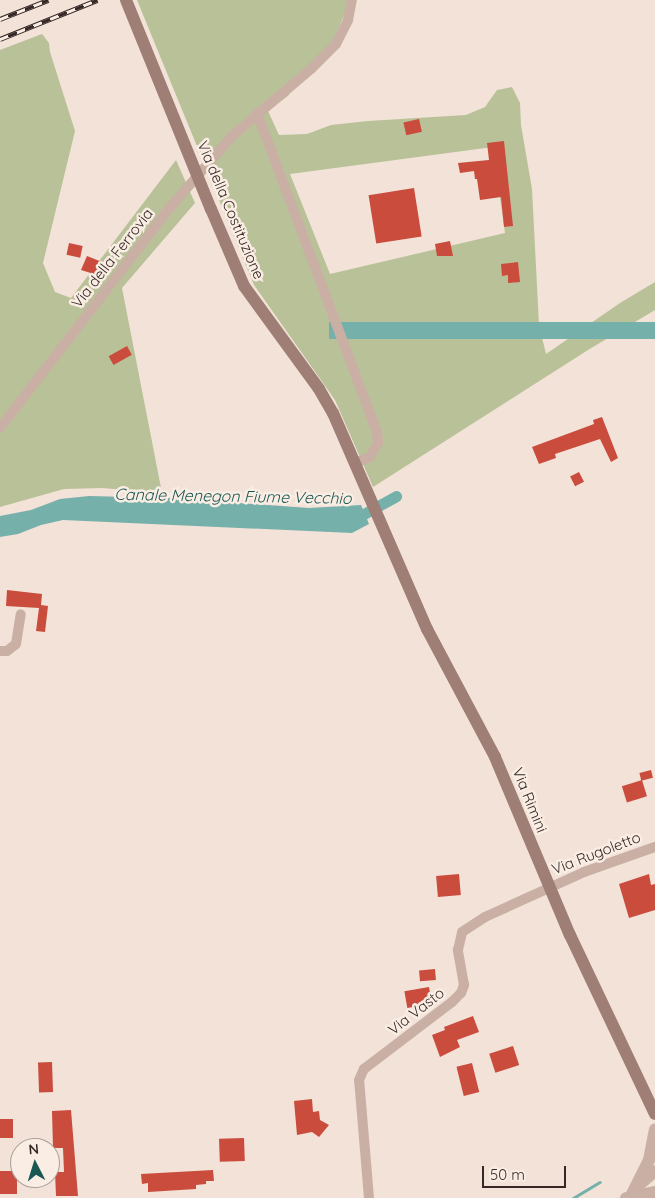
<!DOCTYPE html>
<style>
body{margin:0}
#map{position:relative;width:655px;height:1198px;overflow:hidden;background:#f2e2d8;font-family:Quicksand,sans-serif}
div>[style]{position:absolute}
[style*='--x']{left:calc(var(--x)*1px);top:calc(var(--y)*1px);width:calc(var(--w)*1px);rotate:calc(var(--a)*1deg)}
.green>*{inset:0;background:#b9c198}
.water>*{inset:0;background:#76b0aa;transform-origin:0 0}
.stream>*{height:3px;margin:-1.5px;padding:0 1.5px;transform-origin:1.5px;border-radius:1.5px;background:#76b0aa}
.canal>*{height:11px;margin:-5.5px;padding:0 5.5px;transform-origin:5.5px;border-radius:5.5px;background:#76b0aa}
.building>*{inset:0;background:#ca4c3d;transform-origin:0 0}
.minor>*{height:10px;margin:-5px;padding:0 5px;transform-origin:5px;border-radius:5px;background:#cab0a4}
.tertiary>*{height:12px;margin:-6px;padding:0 6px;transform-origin:6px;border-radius:6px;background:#cab0a4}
.secondary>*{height:12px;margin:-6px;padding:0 6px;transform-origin:6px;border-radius:6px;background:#9e7e75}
.rail>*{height:5px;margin-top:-2.5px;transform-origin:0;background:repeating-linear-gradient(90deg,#faede4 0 9px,#352826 0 18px);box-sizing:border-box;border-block:1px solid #352826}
.secondary-bridge>*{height:12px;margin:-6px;padding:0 6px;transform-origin:6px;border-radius:6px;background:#9e7e75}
span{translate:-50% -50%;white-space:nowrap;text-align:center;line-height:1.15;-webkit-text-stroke:5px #faede4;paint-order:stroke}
.street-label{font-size:15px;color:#352826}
.water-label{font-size:16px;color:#1a5853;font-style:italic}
.north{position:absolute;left:10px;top:1138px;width:50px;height:50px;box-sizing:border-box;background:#faede4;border:1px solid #ab9e98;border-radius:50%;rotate:355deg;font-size:14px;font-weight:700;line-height:20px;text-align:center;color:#352826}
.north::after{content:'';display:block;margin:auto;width:18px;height:22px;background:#1a5853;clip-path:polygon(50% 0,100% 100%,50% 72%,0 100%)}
.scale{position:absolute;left:482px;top:1166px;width:84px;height:22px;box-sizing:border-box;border:2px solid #352826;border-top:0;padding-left:6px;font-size:15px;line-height:18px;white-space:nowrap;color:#352826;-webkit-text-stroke:4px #faede4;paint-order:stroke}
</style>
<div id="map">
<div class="green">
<i style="clip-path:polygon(evenodd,137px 0,351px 0,332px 43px,289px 90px,289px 95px,268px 111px,279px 135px,307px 134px,331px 125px,368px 121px,466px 115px,485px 107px,497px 90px,512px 87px,520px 103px,521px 125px,532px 189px,539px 325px,546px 354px,620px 303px,655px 282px,655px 310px,588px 350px,373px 487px,335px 400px,254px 285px,137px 0,493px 147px,505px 233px,330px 274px,290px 174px,493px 147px)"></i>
<i style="clip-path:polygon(42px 34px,49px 43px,50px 52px,75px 131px,43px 263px,55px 292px,71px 298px,176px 160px,195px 203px,122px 288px,162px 493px,102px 488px,64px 489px,0 507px,0 50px)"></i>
</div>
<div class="water">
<i style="left:655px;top:322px;width:17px;height:326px;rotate:90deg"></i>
<i style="clip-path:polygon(89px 496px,168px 498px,309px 508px,361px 505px,369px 524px,352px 533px,63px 520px,41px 525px,18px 534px,0 537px,0 516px,31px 510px,60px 499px)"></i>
</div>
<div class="stream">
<i style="--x:573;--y:1198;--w:31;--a:-31"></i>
</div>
<div class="canal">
<i style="--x:350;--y:515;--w:12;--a:0"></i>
<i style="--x:362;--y:515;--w:39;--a:-29"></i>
</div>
<div class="building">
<i style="left:419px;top:119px;width:13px;height:16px;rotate:77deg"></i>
<i style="clip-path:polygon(504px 141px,513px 226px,504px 227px,501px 197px,480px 200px,477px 179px,475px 179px,474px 171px,460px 173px,458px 163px,489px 160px,487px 143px)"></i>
<i style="left:414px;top:188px;width:49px;height:46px;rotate:81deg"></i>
<i style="clip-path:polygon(450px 241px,453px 256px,437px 256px,435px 244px)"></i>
<i style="left:69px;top:243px;width:14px;height:12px;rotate:12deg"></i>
<i style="clip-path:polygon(87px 256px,102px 262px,94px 274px,81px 270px)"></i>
<i style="clip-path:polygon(518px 262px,520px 282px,508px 283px,508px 275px,502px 276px,501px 264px)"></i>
<i style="left:127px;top:346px;width:10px;height:21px;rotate:61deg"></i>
<i style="clip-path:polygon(602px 417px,618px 458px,611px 462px,600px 439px,555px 454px,556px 458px,539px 464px,532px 447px,594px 424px,593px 420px)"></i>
<i style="left:579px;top:472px;width:11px;height:10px;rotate:63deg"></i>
<i style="clip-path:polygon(7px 590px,42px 594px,41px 605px,48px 606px,45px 632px,36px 631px,39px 608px,6px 606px)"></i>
<i style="left:651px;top:770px;width:8px;height:12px;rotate:76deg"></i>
<i style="left:642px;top:780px;width:17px;height:21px;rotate:73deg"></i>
<i style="left:459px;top:874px;width:21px;height:23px;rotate:85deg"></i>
<i style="clip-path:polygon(649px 874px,651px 885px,655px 884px,655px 910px,629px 918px,619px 884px)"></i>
<i style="left:435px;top:969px;width:11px;height:16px;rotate:85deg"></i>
<i style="left:429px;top:987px;width:17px;height:25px;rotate:80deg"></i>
<i style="clip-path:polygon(473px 1016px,479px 1032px,457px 1040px,460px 1047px,440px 1057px,432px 1035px,445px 1030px,444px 1027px)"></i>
<i style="left:513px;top:1046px;width:20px;height:25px;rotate:72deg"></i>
<i style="left:52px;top:1062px;width:30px;height:14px;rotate:88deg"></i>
<i style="left:472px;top:1063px;width:30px;height:16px;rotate:76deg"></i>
<i style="clip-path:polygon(312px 1099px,313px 1112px,319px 1111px,320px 1120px,329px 1125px,319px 1137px,312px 1132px,297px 1135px,294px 1101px)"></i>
<i style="clip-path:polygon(71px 1110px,78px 1196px,56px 1196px,55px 1172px,64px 1172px,63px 1148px,53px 1148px,52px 1111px)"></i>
<i style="left:0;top:1119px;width:13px;height:19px"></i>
<i style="left:244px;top:1138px;width:23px;height:25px;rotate:88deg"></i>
<i style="clip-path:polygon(213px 1170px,214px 1181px,206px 1181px,206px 1184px,196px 1185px,196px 1189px,148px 1192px,148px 1183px,142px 1184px,141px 1174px)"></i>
<i style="left:0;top:1171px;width:17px;height:23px"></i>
</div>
<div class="minor">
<i style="--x:257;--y:113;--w:342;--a:69.4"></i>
<i style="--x:377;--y:433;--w:10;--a:84"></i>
<i style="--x:378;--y:443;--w:16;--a:120"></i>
<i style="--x:370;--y:457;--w:16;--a:158"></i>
<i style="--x:0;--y:428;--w:274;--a:-52.4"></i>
<i style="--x:167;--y:211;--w:98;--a:-49.1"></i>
<i style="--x:231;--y:137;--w:105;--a:-40.4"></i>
<i style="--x:311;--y:69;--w:35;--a:-45"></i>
<i style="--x:336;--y:44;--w:27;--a:-63"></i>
<i style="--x:348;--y:20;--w:20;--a:-79"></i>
<i style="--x:0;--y:651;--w:7;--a:0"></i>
<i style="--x:7;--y:651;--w:11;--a:-38"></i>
<i style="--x:16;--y:644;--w:30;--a:-81"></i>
<i style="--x:369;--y:1198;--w:118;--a:-94.8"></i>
<i style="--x:359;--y:1080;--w:12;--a:-66"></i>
<i style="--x:364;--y:1069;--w:111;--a:-37.3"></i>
<i style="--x:452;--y:1002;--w:13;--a:-45"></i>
<i style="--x:461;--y:993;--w:9;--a:-69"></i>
<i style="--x:464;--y:985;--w:36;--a:-100"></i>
<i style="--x:458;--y:950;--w:18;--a:-77"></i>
<i style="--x:462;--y:932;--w:27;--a:-33"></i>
<i style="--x:485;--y:917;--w:109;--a:-24.4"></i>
<i style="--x:584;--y:872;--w:75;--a:-19.4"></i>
</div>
<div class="tertiary">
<i style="--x:640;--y:1184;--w:20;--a:-41"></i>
<i style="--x:631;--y:1196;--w:40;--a:-63.4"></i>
<i style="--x:649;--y:1160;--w:31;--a:-79"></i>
<i style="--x:626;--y:1198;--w:30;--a:-12"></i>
</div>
<div class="secondary">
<i style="--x:211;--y:209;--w:84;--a:66.8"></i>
<i style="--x:244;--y:286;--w:127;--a:53.9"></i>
<i style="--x:319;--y:389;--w:28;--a:60"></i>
<i style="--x:333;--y:413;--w:236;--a:66.5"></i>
<i style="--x:427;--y:629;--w:145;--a:62"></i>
<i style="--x:495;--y:757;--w:193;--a:67.2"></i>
<i style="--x:570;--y:935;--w:198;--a:64.6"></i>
</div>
<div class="rail">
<i style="--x:0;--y:19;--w:52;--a:-21.6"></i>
<i style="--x:0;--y:39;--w:105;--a:-21.9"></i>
</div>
<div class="secondary-bridge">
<i style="--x:126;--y:0;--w:226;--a:67.9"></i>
</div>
<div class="street-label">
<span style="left:231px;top:210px;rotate:67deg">Via della Costituzione</span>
<span style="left:112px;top:258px;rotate:-52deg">Via della Ferrovia</span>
<span style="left:530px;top:800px;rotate:68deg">Via Rimini</span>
<span style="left:596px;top:853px;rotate:-21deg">Via Rugoletto</span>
<span style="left:416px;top:1011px;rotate:-38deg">Via Vasto</span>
</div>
<div class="water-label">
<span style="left:233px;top:496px;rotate:1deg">Canale Menegon Fiume Vecchio</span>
</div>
<div class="north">N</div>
<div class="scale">50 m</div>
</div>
